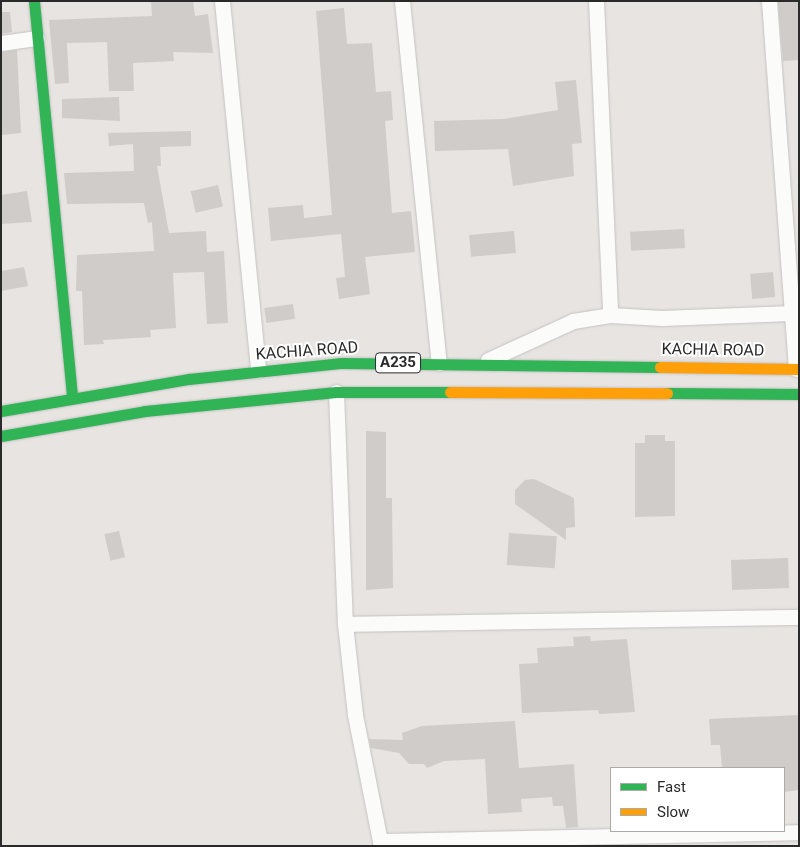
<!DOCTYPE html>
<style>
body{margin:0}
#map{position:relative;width:800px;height:847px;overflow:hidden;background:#e7e4e1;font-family:Roboto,sans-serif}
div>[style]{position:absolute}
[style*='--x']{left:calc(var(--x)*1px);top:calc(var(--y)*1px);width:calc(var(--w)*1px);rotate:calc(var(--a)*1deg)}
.building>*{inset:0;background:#cfccca;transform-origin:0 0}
.roads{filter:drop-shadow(0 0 1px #c4c2c3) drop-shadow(0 0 1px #c4c2c3)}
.street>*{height:15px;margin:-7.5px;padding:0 7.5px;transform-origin:7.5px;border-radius:7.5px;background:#fbfbfa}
.fast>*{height:11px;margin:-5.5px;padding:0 5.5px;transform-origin:5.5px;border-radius:5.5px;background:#30b455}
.slow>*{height:11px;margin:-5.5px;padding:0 5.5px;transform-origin:5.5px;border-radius:5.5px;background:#ff9f0a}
span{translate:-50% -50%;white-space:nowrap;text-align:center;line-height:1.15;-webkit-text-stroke:4px #fff;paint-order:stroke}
.shield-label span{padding:1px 4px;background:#fff;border:1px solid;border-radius:4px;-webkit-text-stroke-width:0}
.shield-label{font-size:15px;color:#2a2a2a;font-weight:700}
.street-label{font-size:16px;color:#2a2a2a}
.frame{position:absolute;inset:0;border:2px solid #2a2a2a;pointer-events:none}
.legend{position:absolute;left:610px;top:767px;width:175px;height:65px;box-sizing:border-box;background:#fff;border:1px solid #aaa;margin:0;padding:6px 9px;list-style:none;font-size:15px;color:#2a2a2a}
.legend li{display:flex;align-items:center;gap:10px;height:25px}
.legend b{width:25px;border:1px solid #aaa}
</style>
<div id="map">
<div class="building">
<i style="clip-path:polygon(151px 1px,193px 1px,195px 16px,208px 14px,213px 53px,173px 52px,174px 61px,133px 63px,134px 91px,109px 91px,107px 42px,67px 43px,69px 83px,55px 84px,49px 20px,152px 16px)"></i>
<i style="clip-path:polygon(778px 1px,799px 1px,799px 60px,783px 61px)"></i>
<i style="clip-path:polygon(344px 8px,347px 44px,372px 43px,376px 92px,391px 91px,393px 120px,385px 121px,392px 213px,411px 211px,415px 252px,365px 257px,370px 294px,339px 299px,336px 278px,345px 277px,341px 234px,271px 241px,268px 208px,303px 205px,304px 218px,332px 215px,316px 11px)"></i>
<i style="clip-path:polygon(1px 12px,10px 12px,12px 32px,1px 34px)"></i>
<i style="clip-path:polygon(17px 50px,21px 133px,1px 135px,1px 52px)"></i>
<i style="clip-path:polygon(576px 80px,582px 143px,572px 144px,574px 176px,513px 186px,508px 149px,435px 151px,434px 121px,504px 119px,558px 110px,555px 82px)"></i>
<i style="clip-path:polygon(119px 97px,120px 121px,62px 118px,62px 99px)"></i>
<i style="clip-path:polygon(191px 131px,191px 146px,160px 147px,161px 166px,157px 166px,169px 233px,206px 231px,207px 252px,224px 251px,228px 323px,207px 324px,204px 272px,173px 273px,176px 328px,150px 330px,151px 337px,103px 340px,104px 344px,84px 345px,82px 291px,76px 291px,77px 255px,154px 251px,152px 222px,148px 223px,144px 203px,67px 204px,64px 173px,134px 171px,133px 144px,109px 146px,108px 133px)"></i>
<i style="left:218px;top:185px;width:22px;height:28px;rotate:77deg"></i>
<i style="clip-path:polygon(27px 191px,32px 222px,1px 224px,1px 195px)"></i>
<i style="left:684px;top:229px;width:19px;height:54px;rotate:87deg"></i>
<i style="left:514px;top:231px;width:22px;height:45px;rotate:85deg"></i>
<i style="clip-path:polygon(24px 267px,28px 286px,1px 291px,1px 271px)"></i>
<i style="left:773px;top:272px;width:25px;height:23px;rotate:85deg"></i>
<i style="left:293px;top:304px;width:15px;height:29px;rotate:82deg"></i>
<i style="clip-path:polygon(366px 431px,386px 432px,386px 498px,392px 498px,393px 588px,366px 590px)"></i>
<i style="clip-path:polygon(645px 435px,665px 435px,665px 441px,675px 441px,675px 516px,635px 517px,635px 443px,645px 443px)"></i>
<i style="clip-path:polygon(534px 479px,574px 498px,575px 527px,566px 528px,566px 540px,515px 504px,515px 490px,525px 480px)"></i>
<i style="left:119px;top:531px;width:27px;height:15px;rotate:77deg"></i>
<i style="left:509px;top:533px;width:48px;height:32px;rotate:4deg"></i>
<i style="left:788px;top:558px;width:30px;height:57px;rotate:88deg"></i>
<i style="clip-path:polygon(590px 636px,591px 641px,627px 639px,635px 712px,599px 714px,598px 710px,522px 713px,519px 664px,538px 663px,537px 648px,574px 646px,573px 637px)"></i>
<i style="clip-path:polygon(799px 715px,799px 790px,784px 792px,784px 768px,722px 768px,720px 745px,711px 745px,709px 719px)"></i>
<i style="clip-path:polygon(515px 721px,519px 768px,574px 764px,578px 827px,566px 828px,563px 806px,553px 806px,552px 797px,521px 799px,522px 812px,488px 814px,485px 759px,444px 761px,427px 768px,424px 764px,409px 764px,399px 753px,371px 748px,369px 739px,403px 740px,402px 733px,422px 726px)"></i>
</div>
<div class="roads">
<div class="street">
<i style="--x:222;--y:1;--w:371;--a:84.4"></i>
<i style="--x:402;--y:1;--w:364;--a:84.2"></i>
<i style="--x:596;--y:1;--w:314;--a:87.4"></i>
<i style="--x:769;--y:1;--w:369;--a:85.8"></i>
<i style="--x:1;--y:43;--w:36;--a:-8"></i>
<i style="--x:488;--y:360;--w:94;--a:-24.6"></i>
<i style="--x:573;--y:321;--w:37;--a:-9"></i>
<i style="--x:610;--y:315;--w:52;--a:3.3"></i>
<i style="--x:662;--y:318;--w:130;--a:-2.2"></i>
<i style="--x:336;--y:392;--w:232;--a:87.8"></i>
<i style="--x:345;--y:624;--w:92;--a:83.7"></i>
<i style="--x:355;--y:715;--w:134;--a:78.8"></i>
<i style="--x:345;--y:624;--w:454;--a:-0.9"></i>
<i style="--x:380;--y:841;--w:419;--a:-1.2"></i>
</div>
<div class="fast">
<i style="--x:34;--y:1;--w:399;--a:84.5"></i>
<i style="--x:667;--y:393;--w:132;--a:0.4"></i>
<i style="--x:1;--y:411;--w:191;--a:-9.7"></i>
<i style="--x:189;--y:379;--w:154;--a:-6"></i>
<i style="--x:342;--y:363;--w:318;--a:0.7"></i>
<i style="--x:1;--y:436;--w:146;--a:-9.8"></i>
<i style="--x:145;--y:411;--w:192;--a:-5.7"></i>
<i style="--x:336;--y:392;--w:114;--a:0"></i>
</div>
<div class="slow">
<i style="--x:660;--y:367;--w:139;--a:0.8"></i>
<i style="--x:450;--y:392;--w:217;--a:0.3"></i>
</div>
</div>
<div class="shield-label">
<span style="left:398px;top:363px">A235</span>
</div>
<div class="street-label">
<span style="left:713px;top:350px;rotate:1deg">KACHIA ROAD</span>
<span style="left:307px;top:351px;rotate:-4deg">KACHIA ROAD</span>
</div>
<div class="frame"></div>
<ul class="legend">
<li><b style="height:6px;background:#30b455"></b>Fast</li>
<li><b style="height:6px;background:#ff9f0a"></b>Slow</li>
</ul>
</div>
